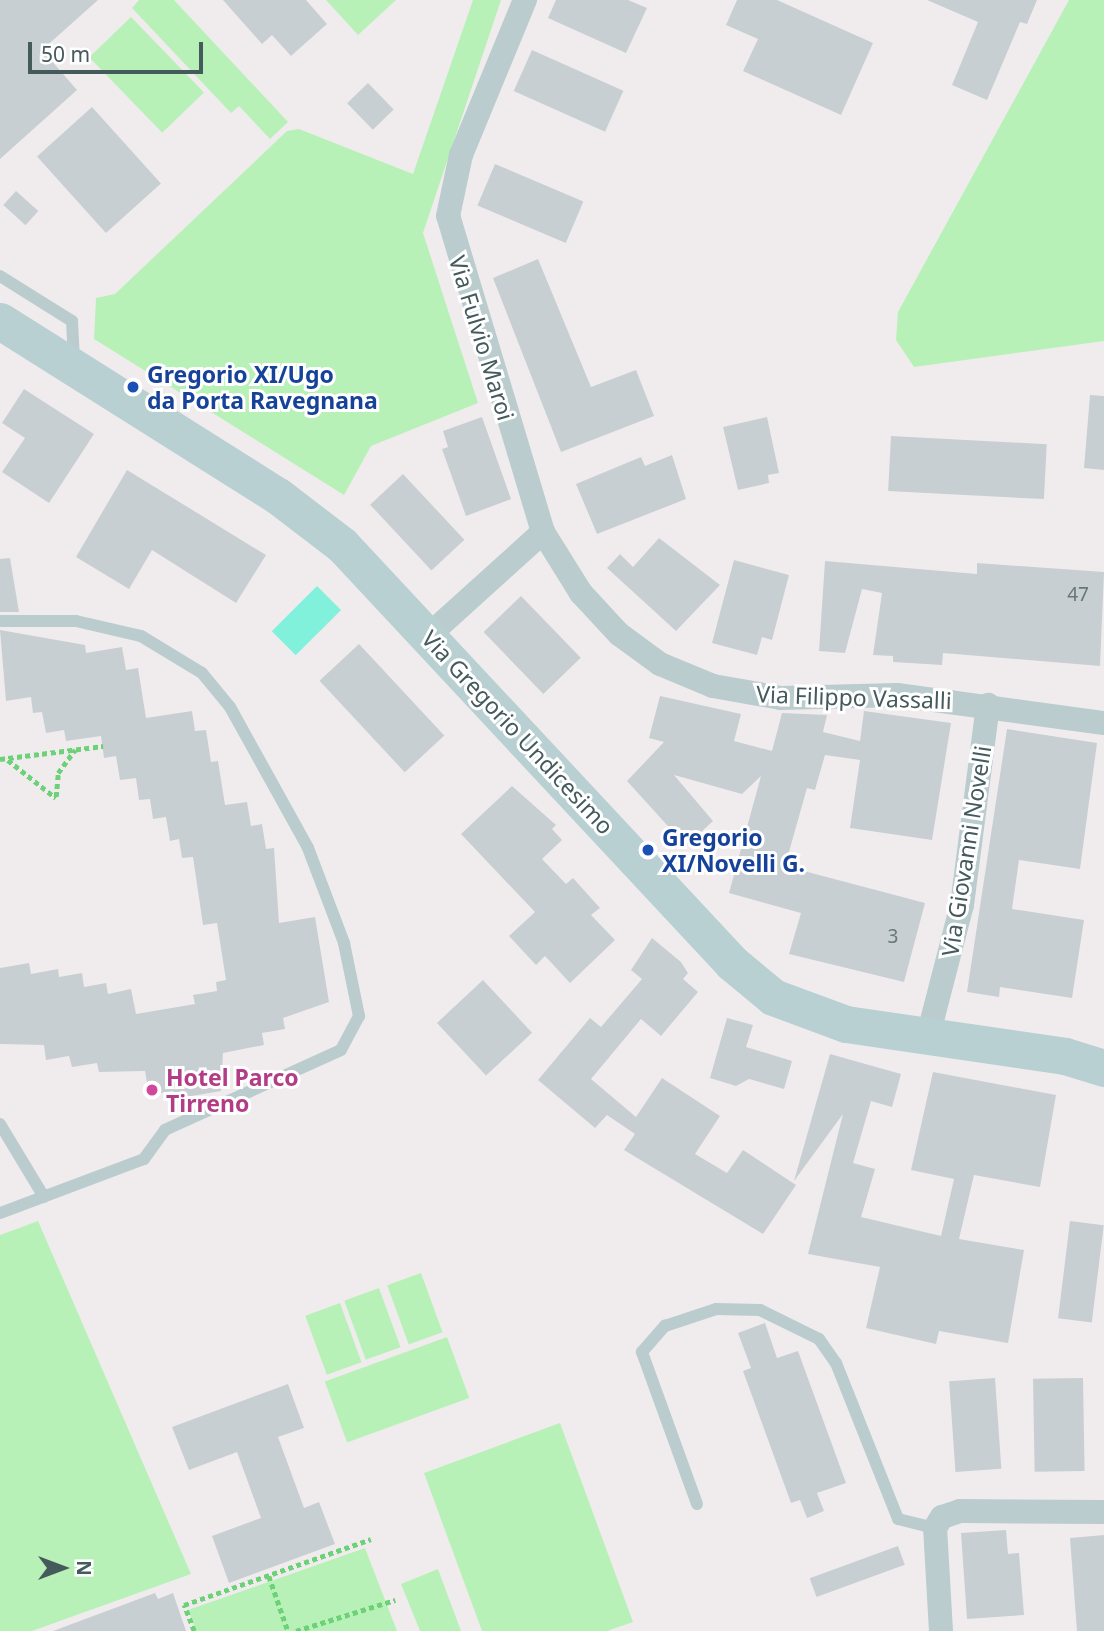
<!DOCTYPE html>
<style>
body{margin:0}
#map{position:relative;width:1104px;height:1631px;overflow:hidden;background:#f0ecee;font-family:"Noto Sans",sans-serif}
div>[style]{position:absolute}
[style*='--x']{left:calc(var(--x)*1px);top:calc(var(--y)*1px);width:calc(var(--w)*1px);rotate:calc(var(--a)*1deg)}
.green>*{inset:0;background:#b8f1b7;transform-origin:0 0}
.water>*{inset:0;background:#81f1db;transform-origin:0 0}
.building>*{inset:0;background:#c8cfd2;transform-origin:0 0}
.path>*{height:4.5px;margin-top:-2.25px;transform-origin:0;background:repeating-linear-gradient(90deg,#6dd177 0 5px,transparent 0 8.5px)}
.lane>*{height:12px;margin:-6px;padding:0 6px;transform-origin:6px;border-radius:6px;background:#bacccd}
.street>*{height:24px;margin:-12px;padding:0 12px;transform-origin:12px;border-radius:12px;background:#bacccd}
.secondary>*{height:37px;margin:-18.5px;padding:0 18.5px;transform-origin:18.5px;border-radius:18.5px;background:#b9d0d3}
.dots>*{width:19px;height:19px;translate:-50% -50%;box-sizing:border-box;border:4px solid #fff;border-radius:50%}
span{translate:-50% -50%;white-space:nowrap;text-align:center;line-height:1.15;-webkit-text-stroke:6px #fff;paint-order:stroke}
.number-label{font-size:19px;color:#657779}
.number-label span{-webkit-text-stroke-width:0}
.street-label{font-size:23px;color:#445a5b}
.transit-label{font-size:23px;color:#164399;font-weight:700}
.left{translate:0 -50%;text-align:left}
.hotel-label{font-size:23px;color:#b23c85;font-weight:700}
.north{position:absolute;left:28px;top:1533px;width:70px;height:70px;-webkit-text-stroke:5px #fff;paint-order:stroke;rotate:90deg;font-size:19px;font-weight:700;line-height:28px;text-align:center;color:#445a5b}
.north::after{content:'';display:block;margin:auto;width:24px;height:32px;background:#445a5b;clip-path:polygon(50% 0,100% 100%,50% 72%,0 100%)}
.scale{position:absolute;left:28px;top:42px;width:175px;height:32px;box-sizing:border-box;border:4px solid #445a5b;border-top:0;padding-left:9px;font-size:21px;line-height:24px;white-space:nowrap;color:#445a5b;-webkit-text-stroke:5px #fff;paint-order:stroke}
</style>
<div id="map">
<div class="green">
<i style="clip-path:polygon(139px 0,174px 0,288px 122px,270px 139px,239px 106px,231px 113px,132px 8px)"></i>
<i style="clip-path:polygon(326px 0,396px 0,358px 35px)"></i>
<i style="clip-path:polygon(473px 0,501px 0,423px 233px,478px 403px,371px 446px,344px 495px,94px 339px,96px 298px,115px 294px,287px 131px,299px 129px,413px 174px)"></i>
<i style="clip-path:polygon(1069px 0,1104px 0,1104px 341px,914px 367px,896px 340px,898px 312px)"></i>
<i style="left:131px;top:17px;width:105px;height:58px;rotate:46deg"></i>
<i style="clip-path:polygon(38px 1221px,191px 1574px,32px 1631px,0 1631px,0 1235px)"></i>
<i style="left:421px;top:1273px;width:63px;height:36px;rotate:70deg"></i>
<i style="left:379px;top:1288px;width:63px;height:37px;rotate:70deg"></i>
<i style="left:340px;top:1303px;width:63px;height:37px;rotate:70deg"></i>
<i style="left:447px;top:1337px;width:65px;height:130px;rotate:70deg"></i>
<i style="clip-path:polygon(560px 1423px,633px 1622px,607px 1631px,482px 1631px,424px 1473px)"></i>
<i style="clip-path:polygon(365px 1548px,397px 1631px,196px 1631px,188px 1610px)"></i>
<i style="clip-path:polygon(438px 1569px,461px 1631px,420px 1631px,401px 1584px)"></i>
</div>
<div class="water">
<i style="left:317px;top:586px;width:34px;height:64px;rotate:45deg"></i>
</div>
<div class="building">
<i style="clip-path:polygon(0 0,98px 0,42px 50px,77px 90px,0 159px)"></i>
<i style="clip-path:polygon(223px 0,306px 0,327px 24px,291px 56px,272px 35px,262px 44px)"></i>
<i style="clip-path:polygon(556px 0,628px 0,647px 8px,626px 53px,548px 18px)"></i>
<i style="clip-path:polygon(737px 0,777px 0,873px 43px,841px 115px,743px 71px,758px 39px,726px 25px)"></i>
<i style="clip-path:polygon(927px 0,1037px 0,1027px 24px,1020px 22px,987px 100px,952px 85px,978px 22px)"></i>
<i style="left:532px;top:50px;width:100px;height:45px;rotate:24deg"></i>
<i style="left:368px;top:83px;width:37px;height:29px;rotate:46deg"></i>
<i style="left:92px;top:107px;width:103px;height:74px;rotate:48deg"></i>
<i style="left:495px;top:164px;width:96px;height:45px;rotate:23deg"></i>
<i style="left:16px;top:191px;width:30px;height:19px;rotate:42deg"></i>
<i style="clip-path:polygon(538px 259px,591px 387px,636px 370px,654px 416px,561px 452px,493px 278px)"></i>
<i style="clip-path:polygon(24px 389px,94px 434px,49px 503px,2px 472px,25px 438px,2px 423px)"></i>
<i style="clip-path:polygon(1090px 395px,1104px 396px,1104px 470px,1084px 468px)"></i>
<i style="clip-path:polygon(482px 417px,511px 499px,466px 516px,442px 449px,448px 447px,443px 431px)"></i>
<i style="clip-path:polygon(767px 417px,779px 473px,768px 475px,769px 483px,738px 490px,723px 427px)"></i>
<i style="left:891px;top:436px;width:156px;height:55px;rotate:3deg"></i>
<i style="clip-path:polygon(672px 455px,686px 499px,597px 534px,576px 484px,641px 457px,645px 466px)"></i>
<i style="clip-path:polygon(127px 470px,266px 555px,236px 603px,152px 550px,129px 589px,76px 557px)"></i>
<i style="left:403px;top:474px;width:90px;height:45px;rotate:47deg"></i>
<i style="clip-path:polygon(659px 538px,720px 585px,676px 631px,607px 568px,620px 554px,633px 567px)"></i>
<i style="clip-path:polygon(10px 558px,19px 612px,0 612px,0 559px)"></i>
<i style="clip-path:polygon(734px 560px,789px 575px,772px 640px,762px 637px,757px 655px,712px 643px)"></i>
<i style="clip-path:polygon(825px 561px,977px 574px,977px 563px,1104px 572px,1100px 666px,943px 653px,942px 665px,893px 662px,893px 656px,873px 655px,882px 593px,862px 589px,845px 653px,819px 651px)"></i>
<i style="left:521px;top:596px;width:86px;height:52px;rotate:46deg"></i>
<i style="clip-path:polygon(0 630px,85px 645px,86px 653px,122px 647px,126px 670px,138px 668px,146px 718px,192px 711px,195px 731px,206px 730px,211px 762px,218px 761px,225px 805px,247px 802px,251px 826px,262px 824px,266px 849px,274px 848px,279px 923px,315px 917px,329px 1002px,283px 1018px,285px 1029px,262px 1033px,264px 1045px,223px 1053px,221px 1091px,174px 1099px,173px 1091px,149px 1095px,145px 1071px,99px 1072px,97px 1063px,72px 1067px,69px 1056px,46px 1060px,44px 1045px,0 1044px,0 968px,29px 963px,31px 974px,58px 969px,59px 977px,82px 973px,84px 987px,106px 983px,108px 994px,131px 989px,136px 1014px,195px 1004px,193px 995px,217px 991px,216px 982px,226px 980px,217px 923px,203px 925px,193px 857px,182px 858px,179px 839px,170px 841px,166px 817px,153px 819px,150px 799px,139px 800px,136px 778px,120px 780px,116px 756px,104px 758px,101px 736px,66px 741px,64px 730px,46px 733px,42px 712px,33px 713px,31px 697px,6px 701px)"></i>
<i style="left:359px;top:644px;width:125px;height:54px;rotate:47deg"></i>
<i style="clip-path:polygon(660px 696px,741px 714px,734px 741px,772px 751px,782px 713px,827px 715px,823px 732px,860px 741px,864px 711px,951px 723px,932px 840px,850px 828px,860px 760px,825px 755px,815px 790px,807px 788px,785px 866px,925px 903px,904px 982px,789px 954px,801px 913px,729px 893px,761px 776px,742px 794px,674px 775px,713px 821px,686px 846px,627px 781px,664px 742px,649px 738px)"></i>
<i style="clip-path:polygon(1007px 729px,1097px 743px,1080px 869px,1019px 860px,1012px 909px,1084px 920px,1072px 998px,1000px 987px,999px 997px,967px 992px)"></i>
<i style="clip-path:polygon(512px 786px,556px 825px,552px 829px,562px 840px,542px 859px,566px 884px,573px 878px,600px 908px,591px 915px,615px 940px,570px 983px,545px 956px,536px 965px,509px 936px,535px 912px,461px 834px)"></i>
<i style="clip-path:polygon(652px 938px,681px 962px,688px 973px,683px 979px,698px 992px,661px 1036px,641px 1019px,591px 1079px,636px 1117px,662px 1078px,720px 1116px,695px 1154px,727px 1173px,743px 1150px,796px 1185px,763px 1234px,624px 1150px,635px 1134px,607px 1115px,595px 1128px,538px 1080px,590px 1018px,601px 1027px,642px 979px,631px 970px)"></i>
<i style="left:483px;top:980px;width:72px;height:63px;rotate:47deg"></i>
<i style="clip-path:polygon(727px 1018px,753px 1025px,746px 1047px,792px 1061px,784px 1089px,749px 1079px,736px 1086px,710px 1078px)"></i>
<i style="clip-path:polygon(830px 1054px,901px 1074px,892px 1107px,871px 1101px,853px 1163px,875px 1169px,861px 1217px,941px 1236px,954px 1179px,911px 1170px,933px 1072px,1056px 1095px,1040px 1187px,974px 1175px,959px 1239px,1024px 1250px,1008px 1343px,939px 1331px,936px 1344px,866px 1328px,880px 1267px,808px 1254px,843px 1114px,794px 1181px)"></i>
<i style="left:1070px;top:1221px;width:34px;height:98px;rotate:7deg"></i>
<i style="clip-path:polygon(765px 1323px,777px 1358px,798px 1351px,846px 1483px,817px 1493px,824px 1511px,807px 1518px,800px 1500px,791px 1503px,743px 1371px,751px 1368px,738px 1333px)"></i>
<i style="left:995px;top:1378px;width:91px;height:46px;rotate:86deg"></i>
<i style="left:1083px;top:1378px;width:93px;height:50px;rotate:89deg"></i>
<i style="clip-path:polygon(288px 1384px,304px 1428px,278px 1437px,304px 1508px,319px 1502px,335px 1544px,229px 1583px,212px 1536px,261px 1518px,237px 1452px,189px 1470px,172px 1427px)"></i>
<i style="clip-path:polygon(1006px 1530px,1008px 1554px,1019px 1553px,1024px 1615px,967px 1619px,961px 1533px)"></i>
<i style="clip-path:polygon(1104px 1535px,1104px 1631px,1077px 1631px,1070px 1538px)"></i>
<i style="left:898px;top:1546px;width:20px;height:94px;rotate:70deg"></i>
<i style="clip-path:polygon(155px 1593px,158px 1599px,173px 1593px,186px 1631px,53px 1631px)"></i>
</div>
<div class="path">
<i style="--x:0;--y:759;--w:104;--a:-7.2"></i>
<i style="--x:8;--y:760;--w:61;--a:38.4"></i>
<i style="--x:56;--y:797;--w:24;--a:-85"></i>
<i style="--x:58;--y:773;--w:29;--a:-54"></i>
<i style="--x:269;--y:1576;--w:58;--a:70.9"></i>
<i style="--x:194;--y:1631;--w:28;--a:-111"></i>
<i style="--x:184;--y:1605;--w:198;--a:-19.4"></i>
<i style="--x:296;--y:1631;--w:104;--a:-17.4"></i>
</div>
<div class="lane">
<i style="--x:0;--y:276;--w:85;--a:32"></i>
<i style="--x:72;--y:321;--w:40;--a:87.1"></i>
<i style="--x:0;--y:621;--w:76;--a:0"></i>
<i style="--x:76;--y:621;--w:67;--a:13"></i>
<i style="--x:141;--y:636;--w:71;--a:31.2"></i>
<i style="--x:202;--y:673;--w:44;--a:50.5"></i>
<i style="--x:230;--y:707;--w:161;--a:61"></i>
<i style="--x:308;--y:848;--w:102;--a:69.2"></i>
<i style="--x:344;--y:943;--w:75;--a:78.4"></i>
<i style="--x:359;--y:1016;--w:38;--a:118"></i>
<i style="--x:341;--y:1050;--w:193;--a:155.6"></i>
<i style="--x:165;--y:1130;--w:36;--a:126"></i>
<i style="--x:144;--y:1159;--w:154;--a:159.4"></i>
<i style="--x:0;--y:1124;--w:85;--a:58.9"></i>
<i style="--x:697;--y:1504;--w:162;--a:-109.9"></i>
<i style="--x:642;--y:1352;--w:35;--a:-49"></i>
<i style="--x:665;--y:1326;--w:54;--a:-18.4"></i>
<i style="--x:716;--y:1309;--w:44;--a:1.3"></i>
<i style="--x:760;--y:1310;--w:66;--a:26.2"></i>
<i style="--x:819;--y:1339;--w:29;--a:55"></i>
<i style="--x:836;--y:1363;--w:168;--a:68.3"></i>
<i style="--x:898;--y:1519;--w:38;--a:14"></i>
</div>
<div class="street">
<i style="--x:543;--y:532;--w:72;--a:58.1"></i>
<i style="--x:581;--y:593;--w:56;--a:47.2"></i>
<i style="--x:619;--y:634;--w:51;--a:36.2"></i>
<i style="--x:660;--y:664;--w:57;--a:22.5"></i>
<i style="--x:713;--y:686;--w:69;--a:10"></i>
<i style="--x:781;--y:698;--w:116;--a:-1.5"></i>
<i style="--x:897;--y:695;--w:209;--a:7.7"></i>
<i style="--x:429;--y:635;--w:154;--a:-42.1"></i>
<i style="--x:543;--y:532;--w:330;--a:-106.7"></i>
<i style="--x:448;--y:216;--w:62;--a:-78"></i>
<i style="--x:461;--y:155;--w:168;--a:-67.6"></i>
<i style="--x:928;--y:1036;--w:135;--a:-75.5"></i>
<i style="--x:962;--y:905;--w:202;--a:-82.6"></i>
<i style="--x:941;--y:1631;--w:103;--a:-93.3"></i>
<i style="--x:935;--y:1528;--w:13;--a:-58"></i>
<i style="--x:942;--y:1517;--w:19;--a:-18"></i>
<i style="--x:960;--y:1511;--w:144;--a:0.4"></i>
</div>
<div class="secondary">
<i style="--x:0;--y:321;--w:328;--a:32.2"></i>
<i style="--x:278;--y:496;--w:81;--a:37.4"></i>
<i style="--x:342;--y:545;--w:572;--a:46.98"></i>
<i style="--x:732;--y:963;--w:53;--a:39.7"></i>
<i style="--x:773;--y:997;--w:78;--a:20.3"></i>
<i style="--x:846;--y:1024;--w:221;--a:8.3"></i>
<i style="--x:1065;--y:1056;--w:41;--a:17.1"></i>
</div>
<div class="dots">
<i style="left:133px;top:387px;background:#1a4fb4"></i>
<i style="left:648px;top:850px;background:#1a4fb4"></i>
<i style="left:152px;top:1090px;background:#d1479c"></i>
</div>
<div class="number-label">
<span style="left:1078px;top:595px">47</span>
<span style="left:893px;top:937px">3</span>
</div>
<div class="street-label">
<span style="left:482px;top:338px;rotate:73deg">Via Fulvio Maroi</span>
<span style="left:854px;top:697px;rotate:2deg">Via Filippo Vassalli</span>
<span style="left:518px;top:732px;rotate:47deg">Via Gregorio Undicesimo</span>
<span style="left:966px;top:851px;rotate:-81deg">Via Giovanni Novelli</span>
</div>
<div class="transit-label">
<span class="left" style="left:147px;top:387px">Gregorio XI/Ugo<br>da Porta Ravegnana</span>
<span class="left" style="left:662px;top:850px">Gregorio<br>XI/Novelli G.</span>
</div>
<div class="hotel-label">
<span class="left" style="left:166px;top:1090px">Hotel Parco<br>Tirreno</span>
</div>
<div class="north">N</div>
<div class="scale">50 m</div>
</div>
